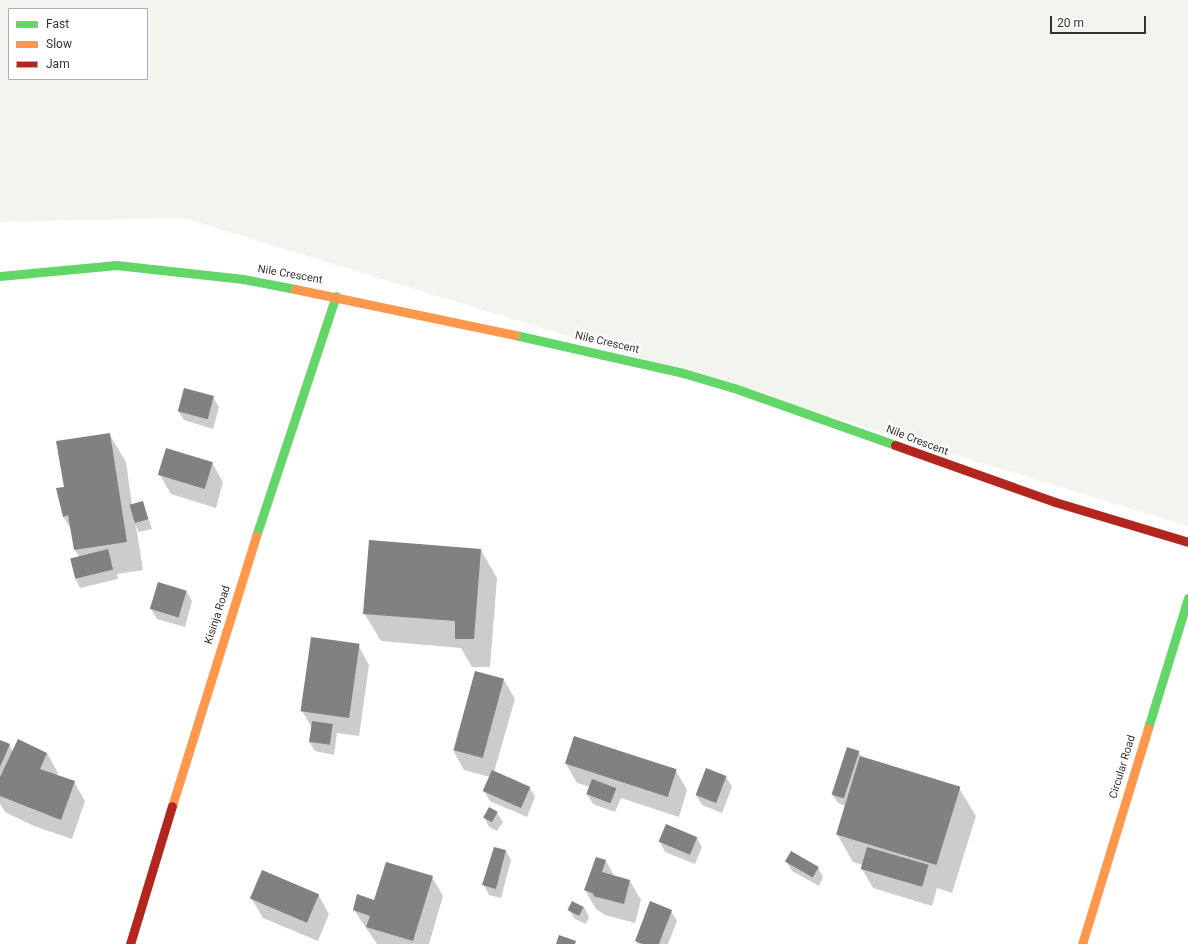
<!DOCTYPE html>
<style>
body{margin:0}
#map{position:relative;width:1188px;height:944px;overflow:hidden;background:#fff;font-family:Roboto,sans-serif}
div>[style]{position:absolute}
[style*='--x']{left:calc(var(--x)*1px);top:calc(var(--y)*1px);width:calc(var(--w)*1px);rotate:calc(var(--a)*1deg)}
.green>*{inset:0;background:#f1f5ed}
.shadow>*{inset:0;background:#0003}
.building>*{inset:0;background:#818181;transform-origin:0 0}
.fast>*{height:9px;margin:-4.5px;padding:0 4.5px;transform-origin:4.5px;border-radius:4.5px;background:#63d668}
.slow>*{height:9px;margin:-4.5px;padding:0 4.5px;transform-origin:4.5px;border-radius:4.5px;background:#ff974d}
.jam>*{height:9px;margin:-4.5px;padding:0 4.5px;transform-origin:4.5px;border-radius:4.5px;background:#b3261e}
span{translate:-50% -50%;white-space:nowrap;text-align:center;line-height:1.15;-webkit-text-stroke:4px #fff;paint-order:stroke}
.street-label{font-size:11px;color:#333}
.legend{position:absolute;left:8px;top:8px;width:140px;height:72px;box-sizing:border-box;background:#fff;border:1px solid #adadad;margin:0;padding:5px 7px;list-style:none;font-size:12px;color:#333}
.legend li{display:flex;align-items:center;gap:8px;height:20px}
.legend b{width:20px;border:1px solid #adadad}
.scale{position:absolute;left:1050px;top:16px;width:96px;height:18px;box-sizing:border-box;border:2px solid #333;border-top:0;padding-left:5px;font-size:12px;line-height:14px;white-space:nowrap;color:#333;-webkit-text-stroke:3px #fff;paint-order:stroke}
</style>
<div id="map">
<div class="green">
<i style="clip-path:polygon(evenodd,0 0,1188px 0,1188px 526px,183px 218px,0 222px,0 0,9px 9px,147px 9px,147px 79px,9px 79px,9px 9px)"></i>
</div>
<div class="shadow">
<i style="clip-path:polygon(213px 397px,219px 407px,213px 429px,184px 420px,178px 411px)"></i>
<i style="clip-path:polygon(109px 434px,126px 462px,132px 505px,143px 502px,152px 529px,139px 532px,136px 526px,143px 570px,117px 574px,118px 579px,80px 588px,75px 578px,79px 557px,75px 550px,72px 531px,63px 516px,65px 487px)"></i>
<i style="clip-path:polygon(212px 463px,223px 482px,216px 508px,171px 494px,160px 475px)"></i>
<i style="clip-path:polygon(481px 550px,497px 578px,490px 667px,472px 667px,461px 648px,381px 641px,364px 613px)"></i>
<i style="clip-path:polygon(187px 592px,192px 601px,185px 627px,157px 619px,151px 609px)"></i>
<i style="clip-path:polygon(358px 645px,369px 665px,359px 736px,337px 733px,334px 755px,315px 751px,309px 742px,312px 728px,302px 711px)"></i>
<i style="clip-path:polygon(475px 672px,504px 680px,515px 699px,494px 772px,530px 788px,535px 797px,527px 817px,490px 801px,484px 791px,490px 777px,464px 770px,453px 750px)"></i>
<i style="clip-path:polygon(0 741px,9px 744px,13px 752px,47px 753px,58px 773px,56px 776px,74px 782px,85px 801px,72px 839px,34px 826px,5px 812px,0 804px)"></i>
<i style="clip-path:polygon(859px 752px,862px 758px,959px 788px,976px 816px,952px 893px,937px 888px,932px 906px,873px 888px,862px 869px,863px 865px,853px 862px,837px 834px,845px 806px,838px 803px,832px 794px)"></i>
<i style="clip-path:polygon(566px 764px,676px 771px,687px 790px,679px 817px,621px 798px,615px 812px,593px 804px,587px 794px,590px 787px,577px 783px)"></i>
<i style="clip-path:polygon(726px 777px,732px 787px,722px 813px,702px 805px,696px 795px)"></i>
<i style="clip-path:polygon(497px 813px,503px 822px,497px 831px,489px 827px,484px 817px)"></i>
<i style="clip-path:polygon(697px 838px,702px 847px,695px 864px,665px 852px,660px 842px)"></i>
<i style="clip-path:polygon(506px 851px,511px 860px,501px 898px,489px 895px,484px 885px)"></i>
<i style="clip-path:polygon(597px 858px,606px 861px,615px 877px,630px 881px,641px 900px,635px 923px,605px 915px,596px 909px,585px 890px)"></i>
<i style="clip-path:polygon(786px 861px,818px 868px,823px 877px,819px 886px,792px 871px)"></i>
<i style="clip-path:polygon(432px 877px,443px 896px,429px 944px,377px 944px,354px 910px)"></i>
<i style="clip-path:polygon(318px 894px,329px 914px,318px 941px,263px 918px,252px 899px)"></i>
<i style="clip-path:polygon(584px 907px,589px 917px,586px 924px,575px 919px,569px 910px)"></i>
<i style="clip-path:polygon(671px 911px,677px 921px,668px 944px,638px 944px,636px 941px)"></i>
</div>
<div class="building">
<i style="left:184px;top:388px;width:31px;height:24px;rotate:15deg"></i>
<i style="clip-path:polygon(110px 433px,127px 542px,74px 550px,68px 515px,63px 517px,56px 488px,64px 487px,56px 441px)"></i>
<i style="left:166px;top:448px;width:49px;height:28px;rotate:17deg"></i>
<i style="left:143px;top:501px;width:19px;height:14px;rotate:74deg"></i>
<i style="clip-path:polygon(369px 540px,481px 549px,474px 639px,455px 639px,455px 621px,363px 614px)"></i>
<i style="left:108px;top:549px;width:21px;height:39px;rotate:76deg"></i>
<i style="left:158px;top:582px;width:30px;height:28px;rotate:17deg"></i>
<i style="left:311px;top:637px;width:49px;height:75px;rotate:8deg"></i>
<i style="left:475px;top:671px;width:30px;height:82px;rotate:15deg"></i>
<i style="left:312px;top:721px;width:21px;height:21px;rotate:8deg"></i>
<i style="left:574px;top:736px;width:108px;height:29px;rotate:18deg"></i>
<i style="clip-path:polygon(18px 739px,47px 753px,40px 769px,75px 781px,61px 820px,0 796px,0 777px)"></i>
<i style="clip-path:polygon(0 740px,10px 744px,0 767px)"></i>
<i style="left:847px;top:747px;width:13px;height:50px;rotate:18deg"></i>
<i style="left:860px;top:756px;width:105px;height:82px;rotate:17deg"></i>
<i style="left:706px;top:768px;width:22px;height:29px;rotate:21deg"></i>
<i style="left:492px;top:770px;width:42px;height:23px;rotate:24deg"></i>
<i style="left:592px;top:779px;width:26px;height:16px;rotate:21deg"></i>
<i style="left:489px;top:807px;width:10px;height:12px;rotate:29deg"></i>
<i style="left:666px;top:824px;width:34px;height:19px;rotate:23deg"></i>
<i style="clip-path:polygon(494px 847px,506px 850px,496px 889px,482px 885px)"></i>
<i style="left:867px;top:847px;width:64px;height:23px;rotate:16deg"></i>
<i style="left:791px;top:851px;width:32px;height:12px;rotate:30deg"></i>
<i style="clip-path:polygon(596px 857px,606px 860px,602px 872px,630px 880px,624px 904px,593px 896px,594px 894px,584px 890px)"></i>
<i style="clip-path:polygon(386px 862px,433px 876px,413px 941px,366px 927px,370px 916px,353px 910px,357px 894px,374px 900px)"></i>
<i style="left:262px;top:870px;width:62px;height:31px;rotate:23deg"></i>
<i style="left:572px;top:901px;width:13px;height:10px;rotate:27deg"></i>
<i style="clip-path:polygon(650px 901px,672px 910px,659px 944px,643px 944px,635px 941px)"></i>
<i style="clip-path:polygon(559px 935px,576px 941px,575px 944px,556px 944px)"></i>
</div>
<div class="fast">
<i style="--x:0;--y:276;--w:117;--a:-5.4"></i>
<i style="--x:116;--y:265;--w:128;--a:6.3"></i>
<i style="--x:243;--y:279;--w:53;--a:10.9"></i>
<i style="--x:515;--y:335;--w:172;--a:12.7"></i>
<i style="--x:683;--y:373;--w:53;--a:16.4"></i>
<i style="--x:734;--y:388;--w:171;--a:19.5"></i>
<i style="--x:256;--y:536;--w:253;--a:-71.6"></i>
<i style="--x:1148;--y:728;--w:136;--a:-72.9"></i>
</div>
<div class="slow">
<i style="--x:295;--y:289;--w:225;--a:11.8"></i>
<i style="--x:172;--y:806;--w:283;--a:-72.7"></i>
<i style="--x:1082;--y:944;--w:226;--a:-73"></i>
</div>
<div class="jam">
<i style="--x:895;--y:445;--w:170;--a:19.6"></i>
<i style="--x:1055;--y:502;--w:139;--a:16.7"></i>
<i style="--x:130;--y:944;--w:144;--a:-73.1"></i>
</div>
<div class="street-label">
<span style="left:290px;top:275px;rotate:10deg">Nile Crescent</span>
<span style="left:607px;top:343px;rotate:13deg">Nile Crescent</span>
<span style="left:917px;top:441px;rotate:21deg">Nile Crescent</span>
<span style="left:218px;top:615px;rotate:-72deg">Kisinja Road</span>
<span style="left:1123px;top:767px;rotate:-73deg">Circular Road</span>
</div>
<ul class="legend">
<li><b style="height:5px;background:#63d668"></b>Fast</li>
<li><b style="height:5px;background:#ff974d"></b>Slow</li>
<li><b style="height:5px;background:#b3261e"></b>Jam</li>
</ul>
<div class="scale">20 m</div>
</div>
